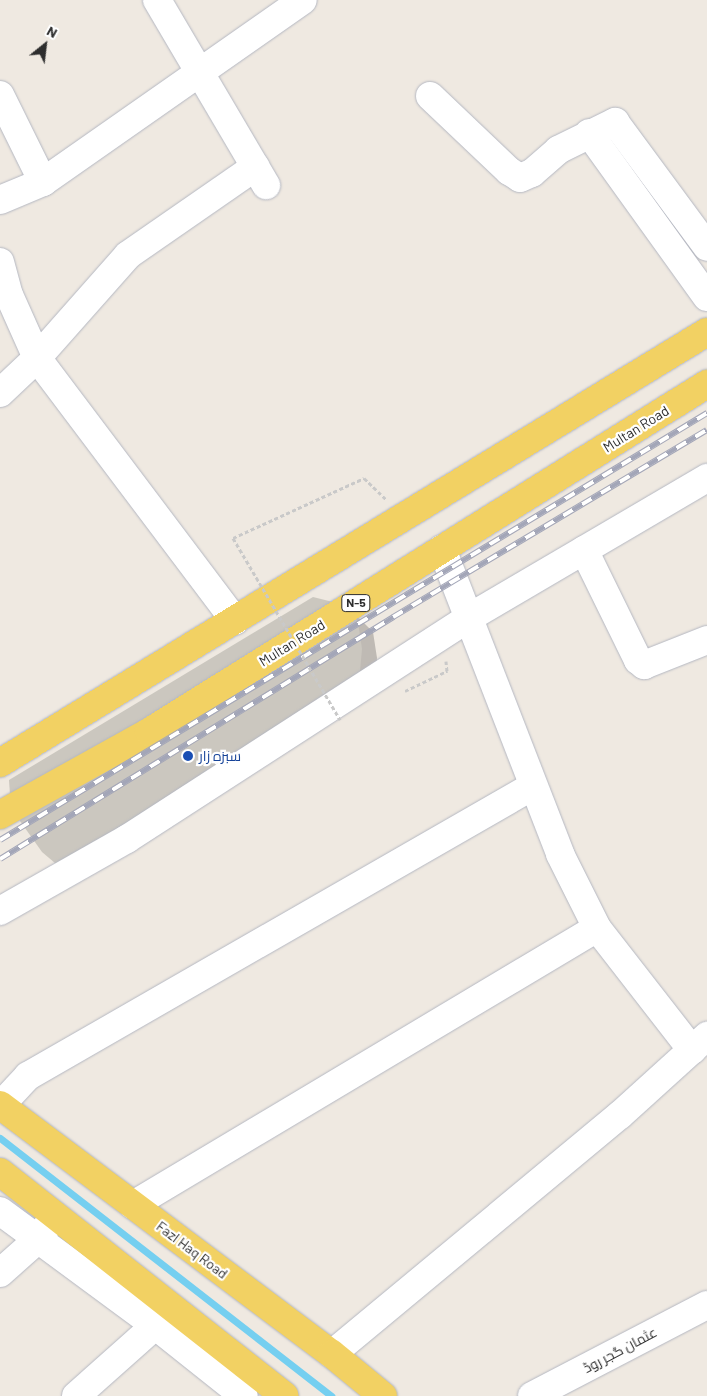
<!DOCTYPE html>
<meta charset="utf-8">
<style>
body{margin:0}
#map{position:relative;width:707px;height:1396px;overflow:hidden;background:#efe9e1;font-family:Barlow,Cairo,sans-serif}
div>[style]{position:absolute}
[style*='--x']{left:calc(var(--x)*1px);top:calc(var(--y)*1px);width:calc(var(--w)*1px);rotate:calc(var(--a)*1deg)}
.shadow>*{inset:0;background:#0003}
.stream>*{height:7px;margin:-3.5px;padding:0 3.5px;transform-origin:3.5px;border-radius:3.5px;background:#75cff0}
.building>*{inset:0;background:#cbc7bf}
.path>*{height:3px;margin-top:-1.5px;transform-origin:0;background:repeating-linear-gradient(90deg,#c9c9c9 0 4px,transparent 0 6.5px)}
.roads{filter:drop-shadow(0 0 1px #b4b7c1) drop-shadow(0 0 1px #b4b7c1)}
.minor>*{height:28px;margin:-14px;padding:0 14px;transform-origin:14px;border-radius:14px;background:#fff}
.major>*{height:28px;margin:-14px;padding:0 14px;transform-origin:14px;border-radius:14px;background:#f2d163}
.rail>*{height:5.5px;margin-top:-2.75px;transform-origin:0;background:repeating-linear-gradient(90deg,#fff 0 11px,#a3a6b8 0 22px);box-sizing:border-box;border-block:1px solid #a3a6b8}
.path-bridge>*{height:3px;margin-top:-1.5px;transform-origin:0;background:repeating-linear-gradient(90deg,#c9c9c9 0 4px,transparent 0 6.5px)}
.dots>*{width:14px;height:14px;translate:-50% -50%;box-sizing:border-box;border:2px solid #fff;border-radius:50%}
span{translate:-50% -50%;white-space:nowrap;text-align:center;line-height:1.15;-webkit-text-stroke:4.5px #fff;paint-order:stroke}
.shield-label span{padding:1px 4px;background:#fff;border:1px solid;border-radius:4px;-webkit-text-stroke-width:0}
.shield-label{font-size:12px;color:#2e2e2e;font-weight:700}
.street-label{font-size:14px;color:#2e2e2e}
.transit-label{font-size:14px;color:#164399}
.left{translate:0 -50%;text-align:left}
.north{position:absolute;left:20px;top:20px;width:50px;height:50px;-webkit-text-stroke:4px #fff;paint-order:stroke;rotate:29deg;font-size:14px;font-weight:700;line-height:20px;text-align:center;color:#2e2e2e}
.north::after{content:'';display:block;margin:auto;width:18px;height:22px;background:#2e2e2e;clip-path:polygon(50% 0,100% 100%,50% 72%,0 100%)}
</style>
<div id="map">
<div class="shadow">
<i style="clip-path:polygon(343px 609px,360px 619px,373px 632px,377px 658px,376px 681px,12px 795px)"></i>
</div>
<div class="stream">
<i style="--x:0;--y:1138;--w:420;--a:37.9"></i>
</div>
<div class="building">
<i style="clip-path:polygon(313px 597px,333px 602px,351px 612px,358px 622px,362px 649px,360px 671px,355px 681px,62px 869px,42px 852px,20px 821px,10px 795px,9px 780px)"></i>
</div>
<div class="path">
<i style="--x:233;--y:538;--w:144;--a:-24.6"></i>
<i style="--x:364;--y:478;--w:32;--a:44"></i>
<i style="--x:405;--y:691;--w:47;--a:-25.5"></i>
<i style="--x:447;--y:671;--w:10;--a:-96"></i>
</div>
<div class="roads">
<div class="minor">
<i style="--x:157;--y:0;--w:215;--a:59.5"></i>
<i style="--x:0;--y:95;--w:97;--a:63.7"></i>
<i style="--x:430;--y:96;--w:109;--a:43.5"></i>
<i style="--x:509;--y:171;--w:13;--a:32"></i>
<i style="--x:520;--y:178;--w:13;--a:-23"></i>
<i style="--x:532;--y:173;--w:35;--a:-41"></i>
<i style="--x:558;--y:150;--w:64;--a:-26.2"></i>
<i style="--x:615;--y:122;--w:155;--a:53.6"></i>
<i style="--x:589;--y:133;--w:202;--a:54.3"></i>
<i style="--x:0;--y:200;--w:47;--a:-22.7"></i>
<i style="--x:43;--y:182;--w:317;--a:-35"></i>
<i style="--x:0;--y:262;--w:34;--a:75"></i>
<i style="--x:9;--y:295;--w:69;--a:66"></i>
<i style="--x:37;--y:358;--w:329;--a:53"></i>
<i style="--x:0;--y:393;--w:51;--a:-43.4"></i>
<i style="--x:37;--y:358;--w:137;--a:-48.5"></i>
<i style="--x:128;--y:255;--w:155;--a:-34.7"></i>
<i style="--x:442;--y:549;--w:327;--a:68.8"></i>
<i style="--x:560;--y:854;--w:83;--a:63.4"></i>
<i style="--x:597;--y:928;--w:155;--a:52.1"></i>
<i style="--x:584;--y:550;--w:123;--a:63.9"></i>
<i style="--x:638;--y:660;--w:8;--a:40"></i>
<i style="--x:644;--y:665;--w:68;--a:-21.6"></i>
<i style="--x:0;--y:911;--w:146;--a:-29.6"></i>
<i style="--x:127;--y:839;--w:409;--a:-32.9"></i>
<i style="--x:470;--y:617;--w:275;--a:-30.4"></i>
<i style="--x:0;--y:1106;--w:41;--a:-47"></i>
<i style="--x:28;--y:1076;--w:582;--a:-29.87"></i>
<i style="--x:133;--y:1205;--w:540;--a:-30.84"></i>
<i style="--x:0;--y:1211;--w:194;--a:36.4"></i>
<i style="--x:156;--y:1326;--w:112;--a:38.5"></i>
<i style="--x:0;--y:1273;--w:50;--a:-41.7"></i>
<i style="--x:37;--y:1240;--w:19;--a:-54"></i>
<i style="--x:332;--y:1354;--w:374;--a:-39.7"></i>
<i style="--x:620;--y:1115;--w:118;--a:-42.2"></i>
<i style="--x:76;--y:1396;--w:123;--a:-41.7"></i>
<i style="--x:532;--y:1396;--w:197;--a:-27.5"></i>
</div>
<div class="major">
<i style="--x:0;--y:763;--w:828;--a:-31.37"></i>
<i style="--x:0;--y:815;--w:171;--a:-29.1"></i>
<i style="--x:149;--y:732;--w:658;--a:-31.95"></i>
<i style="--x:0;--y:1105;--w:415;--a:36.9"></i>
<i style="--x:332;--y:1354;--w:66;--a:39.5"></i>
<i style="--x:0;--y:1172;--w:362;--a:38.2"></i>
</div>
</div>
<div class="rail">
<i style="--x:0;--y:840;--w:826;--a:-31.13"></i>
<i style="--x:0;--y:859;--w:462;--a:-31.6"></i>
<i style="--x:393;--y:617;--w:365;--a:-30.8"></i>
</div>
<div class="path-bridge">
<i style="--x:233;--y:538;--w:211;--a:59.5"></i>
</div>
<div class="dots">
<i style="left:188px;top:756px;background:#1a4fb4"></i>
</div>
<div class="shield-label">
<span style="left:356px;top:603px">N-5</span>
</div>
<div class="street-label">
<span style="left:636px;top:429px;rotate:-32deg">Multan Road</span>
<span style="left:292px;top:643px;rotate:-32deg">Multan Road</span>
<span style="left:192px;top:1250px;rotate:37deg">Fazl Haq Road</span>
<span style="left:620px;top:1350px;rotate:-28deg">عثمان گجر روڈ</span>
</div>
<div class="transit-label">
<span class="left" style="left:199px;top:756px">سبزہ زار</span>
</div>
<div class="north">N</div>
</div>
